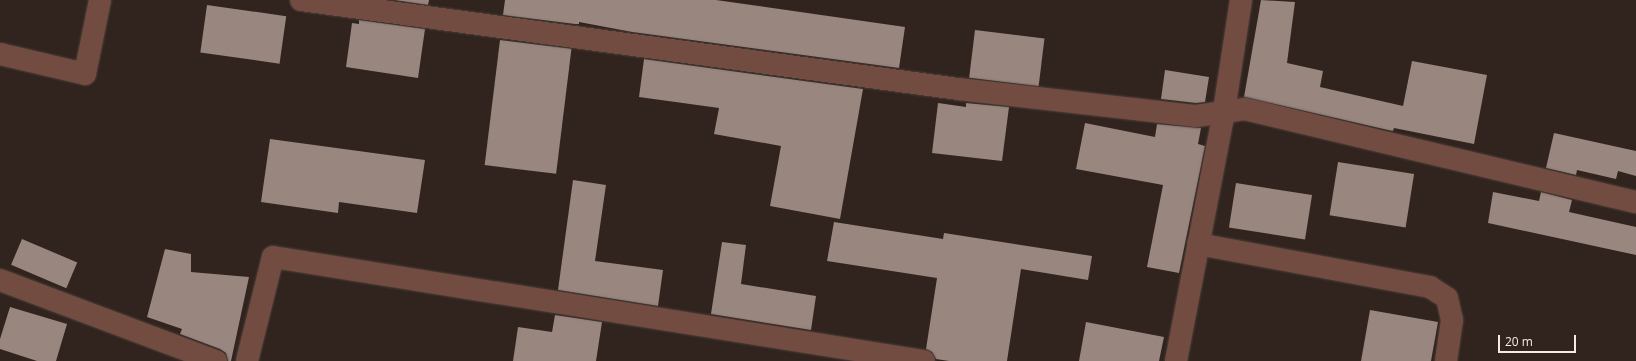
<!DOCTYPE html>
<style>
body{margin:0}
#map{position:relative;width:1636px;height:361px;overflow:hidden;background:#31231e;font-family:"Open Sans",sans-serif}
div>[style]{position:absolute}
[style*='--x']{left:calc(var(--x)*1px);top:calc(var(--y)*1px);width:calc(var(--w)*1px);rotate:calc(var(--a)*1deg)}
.building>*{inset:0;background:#98867f;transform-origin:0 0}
.roads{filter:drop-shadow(0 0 1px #4c3f3a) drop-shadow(0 0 1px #4c3f3a)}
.minor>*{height:22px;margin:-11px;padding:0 11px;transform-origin:11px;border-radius:11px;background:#724c40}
span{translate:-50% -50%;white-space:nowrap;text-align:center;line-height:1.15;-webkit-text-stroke:4px #31231e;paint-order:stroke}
.scale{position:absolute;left:1498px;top:335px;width:78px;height:18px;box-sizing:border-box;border:2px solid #f3e9e5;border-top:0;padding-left:5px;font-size:12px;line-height:14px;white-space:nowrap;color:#f3e9e5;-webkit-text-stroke:3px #31231e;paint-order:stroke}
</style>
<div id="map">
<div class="building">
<i style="clip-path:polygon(394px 0,429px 0,428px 5px)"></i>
<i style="clip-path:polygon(505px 0,716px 0,905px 27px,899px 68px,632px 32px,579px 22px,579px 24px,575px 24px,503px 15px)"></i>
<i style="clip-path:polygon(1261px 0,1295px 2px,1287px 63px,1323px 71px,1320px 87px,1403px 106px,1412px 61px,1487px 75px,1474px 144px,1394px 128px,1393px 131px,1388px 130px,1244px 97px)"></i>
<i style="left:207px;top:5px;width:80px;height:48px;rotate:8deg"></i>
<i style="clip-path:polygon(359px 20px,425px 29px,418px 78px,346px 67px,352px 23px,359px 24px)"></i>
<i style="left:975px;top:30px;width:70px;height:48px;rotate:7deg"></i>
<i style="left:500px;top:40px;width:72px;height:126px;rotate:7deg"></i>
<i style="clip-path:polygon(644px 59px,863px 89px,840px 219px,770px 206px,781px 146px,714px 134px,719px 108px,639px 97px)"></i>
<i style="clip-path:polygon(1165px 70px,1209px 77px,1205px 102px,1196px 103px,1161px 99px)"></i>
<i style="clip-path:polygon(938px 103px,966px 107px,966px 103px,1009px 107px,1002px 161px,932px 153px)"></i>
<i style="clip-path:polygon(1085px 123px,1155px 137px,1157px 124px,1201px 128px,1198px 144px,1205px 146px,1179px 273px,1147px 267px,1163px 185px,1076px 169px)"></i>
<i style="clip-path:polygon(1554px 133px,1636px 151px,1636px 176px,1618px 171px,1616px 179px,1577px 170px,1576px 175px,1546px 168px)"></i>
<i style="clip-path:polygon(270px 139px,425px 160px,417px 213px,339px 202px,338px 213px,261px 202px)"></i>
<i style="left:1338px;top:162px;width:77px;height:54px;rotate:9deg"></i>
<i style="clip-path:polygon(573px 180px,606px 185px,595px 261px,663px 270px,658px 306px,558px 290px)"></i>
<i style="left:1236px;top:183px;width:77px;height:45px;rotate:9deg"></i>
<i style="clip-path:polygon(1493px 192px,1539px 201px,1541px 192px,1572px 200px,1569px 212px,1636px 227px,1636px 255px,1488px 223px)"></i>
<i style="clip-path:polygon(834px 222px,943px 239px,944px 233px,1092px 256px,1088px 280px,1021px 269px,1007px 361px,949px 361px,936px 359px,932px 352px,926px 349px,937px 278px,827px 261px)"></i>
<i style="left:22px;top:239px;width:60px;height:28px;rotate:23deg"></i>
<i style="clip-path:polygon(722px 242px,746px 245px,741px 284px,816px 296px,811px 330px,711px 314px)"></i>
<i style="clip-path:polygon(165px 249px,191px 254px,191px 272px,249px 277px,231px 361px,228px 361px,226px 353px,220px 349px,180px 334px,182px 329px,147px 317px)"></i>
<i style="clip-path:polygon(10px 307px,67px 324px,56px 361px,37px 361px,0 349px,0 339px)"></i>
<i style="clip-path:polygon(1370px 310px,1438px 322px,1431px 361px,1361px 361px)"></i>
<i style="clip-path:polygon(555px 315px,602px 322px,596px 361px,513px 361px,518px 327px,552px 332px)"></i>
<i style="clip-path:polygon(1086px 322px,1164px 337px,1159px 361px,1079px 361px)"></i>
</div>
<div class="roads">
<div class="minor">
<i style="--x:301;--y:0;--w:663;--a:7.71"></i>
<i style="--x:958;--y:89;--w:240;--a:6.5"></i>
<i style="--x:1196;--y:116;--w:49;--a:-8.1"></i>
<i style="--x:1245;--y:109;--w:402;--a:13.4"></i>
<i style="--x:0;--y:54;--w:87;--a:13.2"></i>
<i style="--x:85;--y:74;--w:76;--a:-78.5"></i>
<i style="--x:1198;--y:244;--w:236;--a:10.5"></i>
<i style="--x:1430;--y:287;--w:20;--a:33"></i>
<i style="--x:1447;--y:298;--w:23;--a:77"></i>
<i style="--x:1452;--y:320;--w:41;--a:98.3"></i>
<i style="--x:0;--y:280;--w:231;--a:20.6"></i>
<i style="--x:247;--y:361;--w:107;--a:-76"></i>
<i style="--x:273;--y:257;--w:659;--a:9.08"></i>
<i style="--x:1176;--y:361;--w:255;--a:-79.1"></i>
<i style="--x:1224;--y:111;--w:112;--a:-81.3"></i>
</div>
</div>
<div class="scale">20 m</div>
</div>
